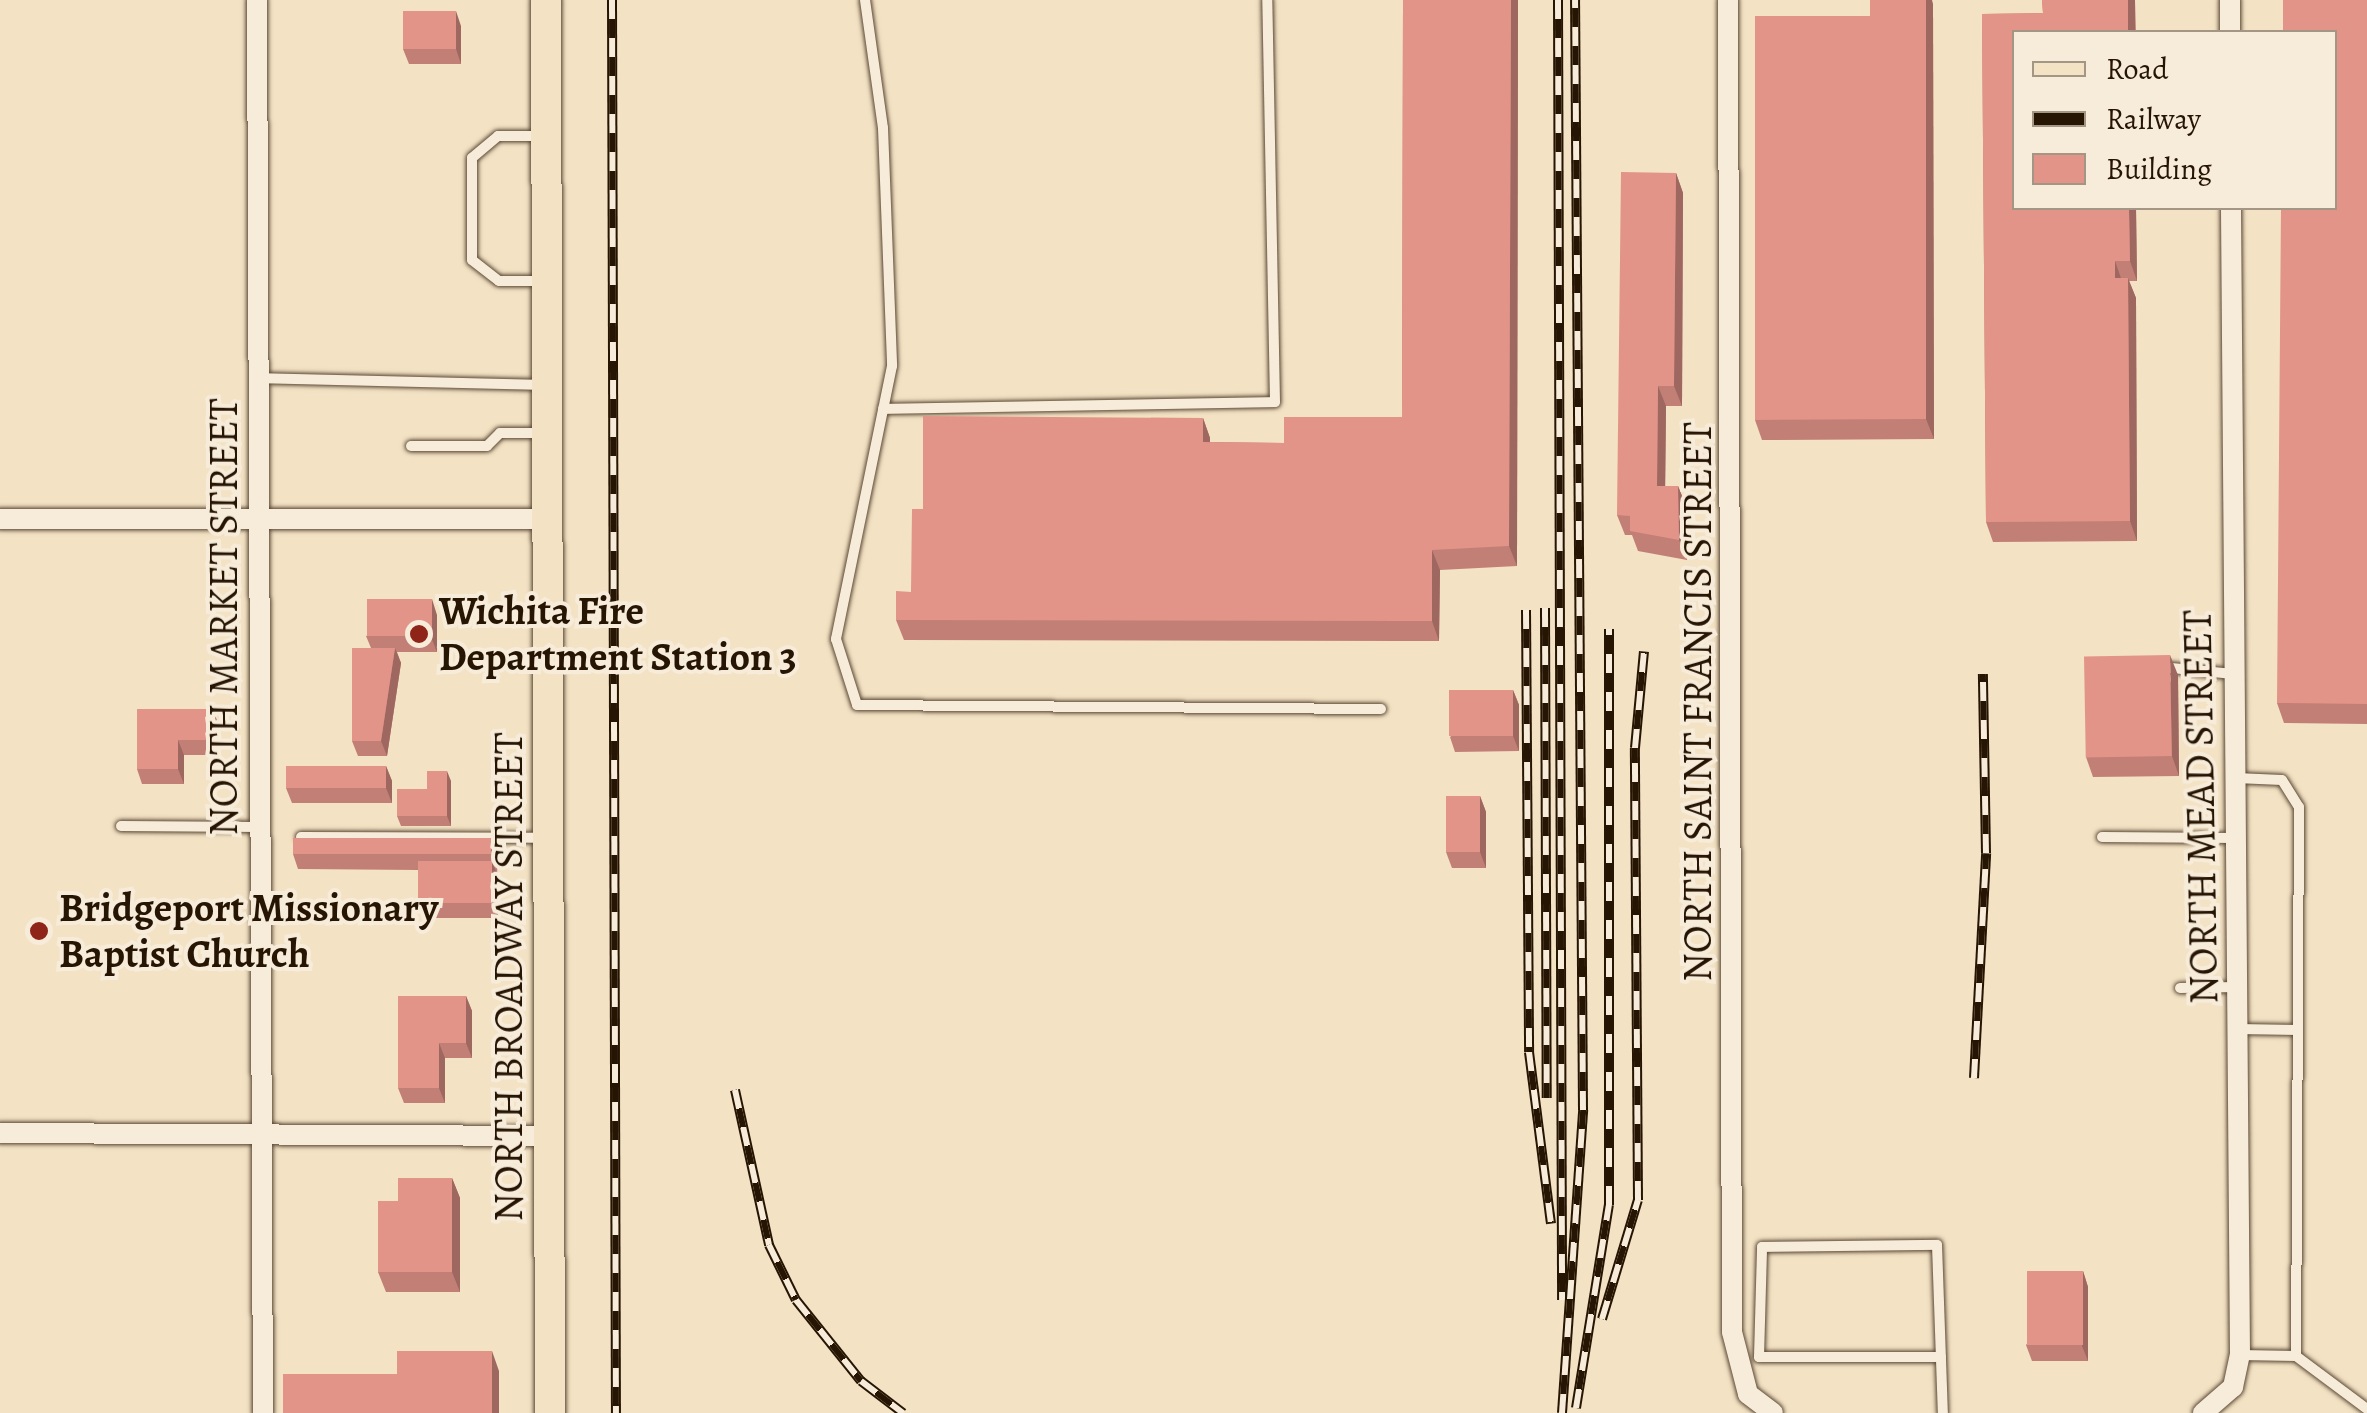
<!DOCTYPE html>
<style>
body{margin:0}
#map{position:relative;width:2367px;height:1413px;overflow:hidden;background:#f3e2c4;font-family:Alegreya,serif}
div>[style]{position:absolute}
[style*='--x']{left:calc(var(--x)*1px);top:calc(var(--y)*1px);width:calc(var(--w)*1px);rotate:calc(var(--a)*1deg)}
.roads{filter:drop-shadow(0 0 2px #5a4834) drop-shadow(0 0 2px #5a4834)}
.service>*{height:10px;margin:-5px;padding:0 5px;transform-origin:5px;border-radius:5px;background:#f7ecd9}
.minor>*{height:20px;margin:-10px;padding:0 10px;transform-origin:10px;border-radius:10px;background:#f7ecd9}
.primary>*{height:30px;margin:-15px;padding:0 15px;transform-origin:15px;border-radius:15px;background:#f3e2c4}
.rail>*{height:10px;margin-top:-5px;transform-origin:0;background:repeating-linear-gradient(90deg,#f7ecd9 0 19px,#271504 0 38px);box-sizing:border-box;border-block:2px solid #271504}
.wall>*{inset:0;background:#c27f76}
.shaded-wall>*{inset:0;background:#9e6860;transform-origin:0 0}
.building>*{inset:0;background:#e29489;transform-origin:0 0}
.dots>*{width:28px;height:28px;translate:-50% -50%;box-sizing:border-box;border:5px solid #f7ecd9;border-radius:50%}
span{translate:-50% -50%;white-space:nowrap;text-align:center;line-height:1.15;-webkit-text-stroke:8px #f7ecd9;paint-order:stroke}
.poi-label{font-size:40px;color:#271504;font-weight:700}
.left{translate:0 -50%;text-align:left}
.street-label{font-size:40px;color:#271504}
.legend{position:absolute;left:2012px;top:30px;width:325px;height:180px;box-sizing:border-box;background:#f7ecd9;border:2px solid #a49684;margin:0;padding:12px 18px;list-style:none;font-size:30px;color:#271504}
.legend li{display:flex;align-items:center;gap:20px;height:50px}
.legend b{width:50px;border:2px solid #a49684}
</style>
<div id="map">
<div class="roads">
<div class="service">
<i style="--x:865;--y:0;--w:129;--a:82"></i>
<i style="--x:883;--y:128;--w:238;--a:87.8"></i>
<i style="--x:892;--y:366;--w:279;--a:101.6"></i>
<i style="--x:836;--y:639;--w:69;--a:72.3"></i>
<i style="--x:857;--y:705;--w:524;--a:0.44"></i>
<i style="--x:541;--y:136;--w:43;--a:180"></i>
<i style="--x:498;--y:136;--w:34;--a:140"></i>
<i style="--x:472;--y:158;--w:102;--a:90"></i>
<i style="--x:472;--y:260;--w:34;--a:38"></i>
<i style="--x:499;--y:281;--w:45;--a:0"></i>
<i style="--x:258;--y:378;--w:283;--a:1.4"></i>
<i style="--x:883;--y:409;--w:392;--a:-1"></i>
<i style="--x:1275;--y:402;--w:402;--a:-91.1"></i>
<i style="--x:411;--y:446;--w:76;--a:0"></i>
<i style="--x:487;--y:446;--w:18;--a:-45"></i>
<i style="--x:500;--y:433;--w:42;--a:0"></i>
<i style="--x:2161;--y:667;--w:73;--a:5.5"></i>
<i style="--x:2236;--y:778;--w:46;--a:2.5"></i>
<i style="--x:2282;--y:780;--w:32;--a:58"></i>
<i style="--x:2299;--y:807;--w:549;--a:90.31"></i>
<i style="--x:2296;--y:1356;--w:56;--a:-179"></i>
<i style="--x:121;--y:826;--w:139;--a:0.4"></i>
<i style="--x:301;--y:837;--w:242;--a:0.2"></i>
<i style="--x:2102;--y:837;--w:133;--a:0.4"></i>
<i style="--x:2180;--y:988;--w:57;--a:-1"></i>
<i style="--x:2238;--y:1029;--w:60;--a:1"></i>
<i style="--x:2296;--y:1356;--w:89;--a:36.7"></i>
<i style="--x:1941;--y:1357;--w:182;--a:180"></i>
<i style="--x:1759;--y:1357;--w:110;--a:-88.4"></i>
<i style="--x:1762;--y:1247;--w:175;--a:-0.7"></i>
<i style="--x:1937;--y:1245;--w:168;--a:88"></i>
</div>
<div class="minor">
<i style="--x:257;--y:0;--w:1413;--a:89.76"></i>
<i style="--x:1728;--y:0;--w:1332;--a:89.83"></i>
<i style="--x:1732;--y:1332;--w:64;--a:75.5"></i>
<i style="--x:1748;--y:1394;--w:31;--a:37"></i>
<i style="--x:2230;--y:0;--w:32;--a:90"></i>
<i style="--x:0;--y:519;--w:548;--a:0"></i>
<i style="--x:0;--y:1133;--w:550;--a:0.31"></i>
<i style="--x:2203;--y:1413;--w:40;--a:-41"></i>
<i style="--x:2233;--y:1387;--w:33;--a:-78"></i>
<i style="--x:2240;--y:1355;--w:1147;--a:-90.45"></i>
</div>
<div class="primary">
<i style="--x:546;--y:0;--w:1413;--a:89.84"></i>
</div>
</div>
<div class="rail">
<i style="--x:612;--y:0;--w:1413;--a:89.84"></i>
<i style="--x:1558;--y:0;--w:1300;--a:89.82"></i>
<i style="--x:1545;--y:608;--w:490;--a:89.8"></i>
<i style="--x:1526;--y:610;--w:442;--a:89.6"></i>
<i style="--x:1529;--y:1052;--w:173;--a:82.7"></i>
<i style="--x:1974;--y:1078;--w:225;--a:-86.9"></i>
<i style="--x:1986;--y:853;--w:179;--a:-91"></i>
<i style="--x:735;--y:1090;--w:159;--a:77.6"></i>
<i style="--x:769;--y:1245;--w:61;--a:63.9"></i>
<i style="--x:796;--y:1300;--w:104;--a:51.3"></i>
<i style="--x:861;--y:1381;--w:53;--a:37.3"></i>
<i style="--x:1602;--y:1319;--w:124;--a:-73.2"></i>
<i style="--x:1638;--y:1200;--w:452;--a:-90.4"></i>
<i style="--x:1635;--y:748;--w:97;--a:-84.7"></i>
<i style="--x:1576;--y:1408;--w:206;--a:-80.8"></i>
<i style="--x:1609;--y:1205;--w:576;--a:-90"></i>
<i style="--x:1562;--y:1413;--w:304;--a:-86"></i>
<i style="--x:1583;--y:1110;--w:1110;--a:-90.41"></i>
</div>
<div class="wall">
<i style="clip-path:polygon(1403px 0,1518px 0,1517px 566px,1440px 570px,1439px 641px,904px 640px,896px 620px,911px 592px,923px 509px,1203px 418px,1210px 438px,1210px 442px,1284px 443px,1402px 417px)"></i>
<i style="clip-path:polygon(2042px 0,2135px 0,2136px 32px,2014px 32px,2014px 208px,2136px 208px,2137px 281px,2129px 281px,2136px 298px,2137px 541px,1993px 542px,1986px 522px,1982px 14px,2043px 13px)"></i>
<i style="clip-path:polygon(2367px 0,2367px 724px,2284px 723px,2277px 703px)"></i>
<i style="clip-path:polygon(1933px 4px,1934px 439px,1762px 440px,1755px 420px,1870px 16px)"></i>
<i style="clip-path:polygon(461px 26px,461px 64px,409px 64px,403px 49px)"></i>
<i style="clip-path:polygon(1676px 173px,1683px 193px,1682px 406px,1666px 406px,1665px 486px,1678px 486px,1686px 506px,1687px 560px,1638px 551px,1632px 535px,1625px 535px,1617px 515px)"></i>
<i style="clip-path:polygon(437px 615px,437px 652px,397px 652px,401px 663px,387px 756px,358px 756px,352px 741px,371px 648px,366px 636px)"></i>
<i style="clip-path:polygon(2178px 675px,2179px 776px,2093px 777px,2086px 757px)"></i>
<i style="clip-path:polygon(1513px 690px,1519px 705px,1519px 751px,1455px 752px,1450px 737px)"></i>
<i style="clip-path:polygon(213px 709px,218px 724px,218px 755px,184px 755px,184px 784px,142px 784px,137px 769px)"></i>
<i style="clip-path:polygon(386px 766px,392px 781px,392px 803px,292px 803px,286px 788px)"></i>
<i style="clip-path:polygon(451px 781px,451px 826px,401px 826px,397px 816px,427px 789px)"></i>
<i style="clip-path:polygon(1480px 796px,1486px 812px,1486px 868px,1452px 868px,1446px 852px)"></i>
<i style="clip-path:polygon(491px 839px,497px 854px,498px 918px,423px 918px,418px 903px,418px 870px,298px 869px,293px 854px)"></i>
<i style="clip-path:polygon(466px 996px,472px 1011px,472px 1058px,445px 1058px,445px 1103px,404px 1103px,398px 1088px)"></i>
<i style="clip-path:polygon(452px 1178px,460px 1198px,460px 1292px,386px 1292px,378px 1272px)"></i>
<i style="clip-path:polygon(2083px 1271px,2088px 1287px,2088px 1361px,2032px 1361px,2026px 1345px)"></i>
</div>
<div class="shaded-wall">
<i style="clip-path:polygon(1511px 0,1518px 0,1517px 566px,1509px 546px)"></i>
<i style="clip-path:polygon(1926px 0,1932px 0,1933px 4px,1934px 439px,1926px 419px)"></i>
<i style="left:2128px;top:0;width:7px;height:32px"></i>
<i style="clip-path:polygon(456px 11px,461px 26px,461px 64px,456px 49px)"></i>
<i style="clip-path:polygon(1676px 173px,1683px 193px,1682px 406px,1674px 386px)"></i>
<i style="clip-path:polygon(2129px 208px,2136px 208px,2137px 281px,2130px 261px)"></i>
<i style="clip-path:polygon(2115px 261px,2122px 281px,2115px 278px)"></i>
<i style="clip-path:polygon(2128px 278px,2136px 298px,2137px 541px,2130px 521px)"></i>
<i style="clip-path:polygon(1658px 386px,1666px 406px,1665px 506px,1657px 486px)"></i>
<i style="clip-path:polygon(1203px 418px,1210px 438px,1210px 462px,1203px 442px)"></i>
<i style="clip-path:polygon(1678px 486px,1686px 506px,1687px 560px,1679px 540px)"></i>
<i style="clip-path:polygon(1432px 550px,1440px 570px,1439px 641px,1432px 621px)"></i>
<i style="clip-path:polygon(432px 599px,437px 615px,437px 652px,431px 637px)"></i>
<i style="clip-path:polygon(395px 648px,401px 663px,387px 756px,381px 741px)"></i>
<i style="clip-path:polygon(2170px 655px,2178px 675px,2179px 776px,2172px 756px)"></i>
<i style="clip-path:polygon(1513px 690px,1519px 705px,1519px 751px,1513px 736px)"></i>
<i style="clip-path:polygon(213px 709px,218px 724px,218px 755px,213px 740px)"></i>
<i style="clip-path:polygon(178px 740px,184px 755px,184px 784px,178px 769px)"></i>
<i style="clip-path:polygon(386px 766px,392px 781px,392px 803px,386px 788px)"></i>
<i style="clip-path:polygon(447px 771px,451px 781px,451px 826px,447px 816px)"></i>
<i style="clip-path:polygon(1480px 796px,1486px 812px,1486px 868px,1480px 852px)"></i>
<i style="clip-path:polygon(491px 839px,497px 854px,497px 870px,491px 855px)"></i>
<i style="clip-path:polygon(492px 861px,498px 876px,498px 918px,492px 903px)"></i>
<i style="clip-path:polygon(466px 996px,472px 1011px,472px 1058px,466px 1043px)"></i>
<i style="clip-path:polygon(439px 1043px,445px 1058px,445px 1103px,439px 1088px)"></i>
<i style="clip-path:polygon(452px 1178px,460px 1198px,460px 1292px,452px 1272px)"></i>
<i style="clip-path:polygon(2083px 1271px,2088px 1287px,2088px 1361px,2082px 1346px)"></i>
<i style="clip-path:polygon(492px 1351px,499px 1371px,499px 1413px,492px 1413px)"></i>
</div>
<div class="building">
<i style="clip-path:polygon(1403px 0,1511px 0,1509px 546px,1432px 550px,1432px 621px,896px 620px,896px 591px,911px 592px,912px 509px,923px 509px,923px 416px,1203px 418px,1203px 442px,1284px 443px,1284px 417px,1402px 417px)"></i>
<i style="clip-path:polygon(1870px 0,1926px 0,1926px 419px,1755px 420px,1755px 16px,1870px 16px)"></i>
<i style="clip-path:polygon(2042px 0,2128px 0,2128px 32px,2014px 32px,2014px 208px,2129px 208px,2130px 261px,2115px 261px,2115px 278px,2128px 278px,2130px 521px,1986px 522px,1982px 14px,2043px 13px)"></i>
<i style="clip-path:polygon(2283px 0,2367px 0,2367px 704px,2277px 703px,2281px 208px,2334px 208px,2334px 32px,2283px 32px)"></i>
<i style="left:403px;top:11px;width:53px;height:38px"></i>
<i style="clip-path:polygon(1621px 172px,1676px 173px,1674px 386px,1658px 386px,1657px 486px,1678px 486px,1679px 540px,1630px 531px,1630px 516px,1617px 515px)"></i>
<i style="left:367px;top:599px;width:65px;height:37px"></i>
<i style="clip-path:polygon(352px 648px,395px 648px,381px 741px,352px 741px)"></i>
<i style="left:2170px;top:655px;width:101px;height:86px;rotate:89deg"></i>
<i style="left:1513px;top:690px;width:46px;height:64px;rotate:90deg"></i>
<i style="clip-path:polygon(137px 709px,213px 709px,213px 740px,178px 740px,178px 769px,137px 769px)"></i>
<i style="left:286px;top:766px;width:100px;height:22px"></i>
<i style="clip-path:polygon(427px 771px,447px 771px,447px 816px,397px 816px,397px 789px,427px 789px)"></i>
<i style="left:1446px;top:796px;width:34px;height:56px"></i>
<i style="left:293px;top:838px;width:198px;height:16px"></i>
<i style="left:418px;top:861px;width:74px;height:42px"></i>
<i style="clip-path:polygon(398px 996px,466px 996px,466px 1043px,439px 1043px,439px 1088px,398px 1088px)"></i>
<i style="clip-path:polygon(398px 1178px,452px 1178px,452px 1272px,378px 1272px,378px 1201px,398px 1201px)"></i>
<i style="left:2027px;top:1271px;width:56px;height:74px"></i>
<i style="clip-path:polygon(397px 1351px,492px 1351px,492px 1413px,283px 1413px,283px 1374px,397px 1374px)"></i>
</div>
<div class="dots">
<i style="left:419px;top:634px;background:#8f2418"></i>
<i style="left:39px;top:931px;background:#8f2418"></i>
</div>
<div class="poi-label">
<span class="left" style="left:439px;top:634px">Wichita Fire<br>Department Station 3</span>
<span class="left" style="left:59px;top:931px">Bridgeport Missionary<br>Baptist Church</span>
</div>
<div class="street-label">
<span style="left:224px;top:617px;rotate:-90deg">NORTH MARKET STREET</span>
<span style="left:1698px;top:702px;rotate:-90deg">NORTH SAINT FRANCIS STREET</span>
<span style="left:2201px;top:807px;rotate:-91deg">NORTH MEAD STREET</span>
<span style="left:509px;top:977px;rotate:-90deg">NORTH BROADWAY STREET</span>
</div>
<ul class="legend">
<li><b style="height:12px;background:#f3e2c4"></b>Road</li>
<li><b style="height:12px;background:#271504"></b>Railway</li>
<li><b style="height:28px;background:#e29489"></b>Building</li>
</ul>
</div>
